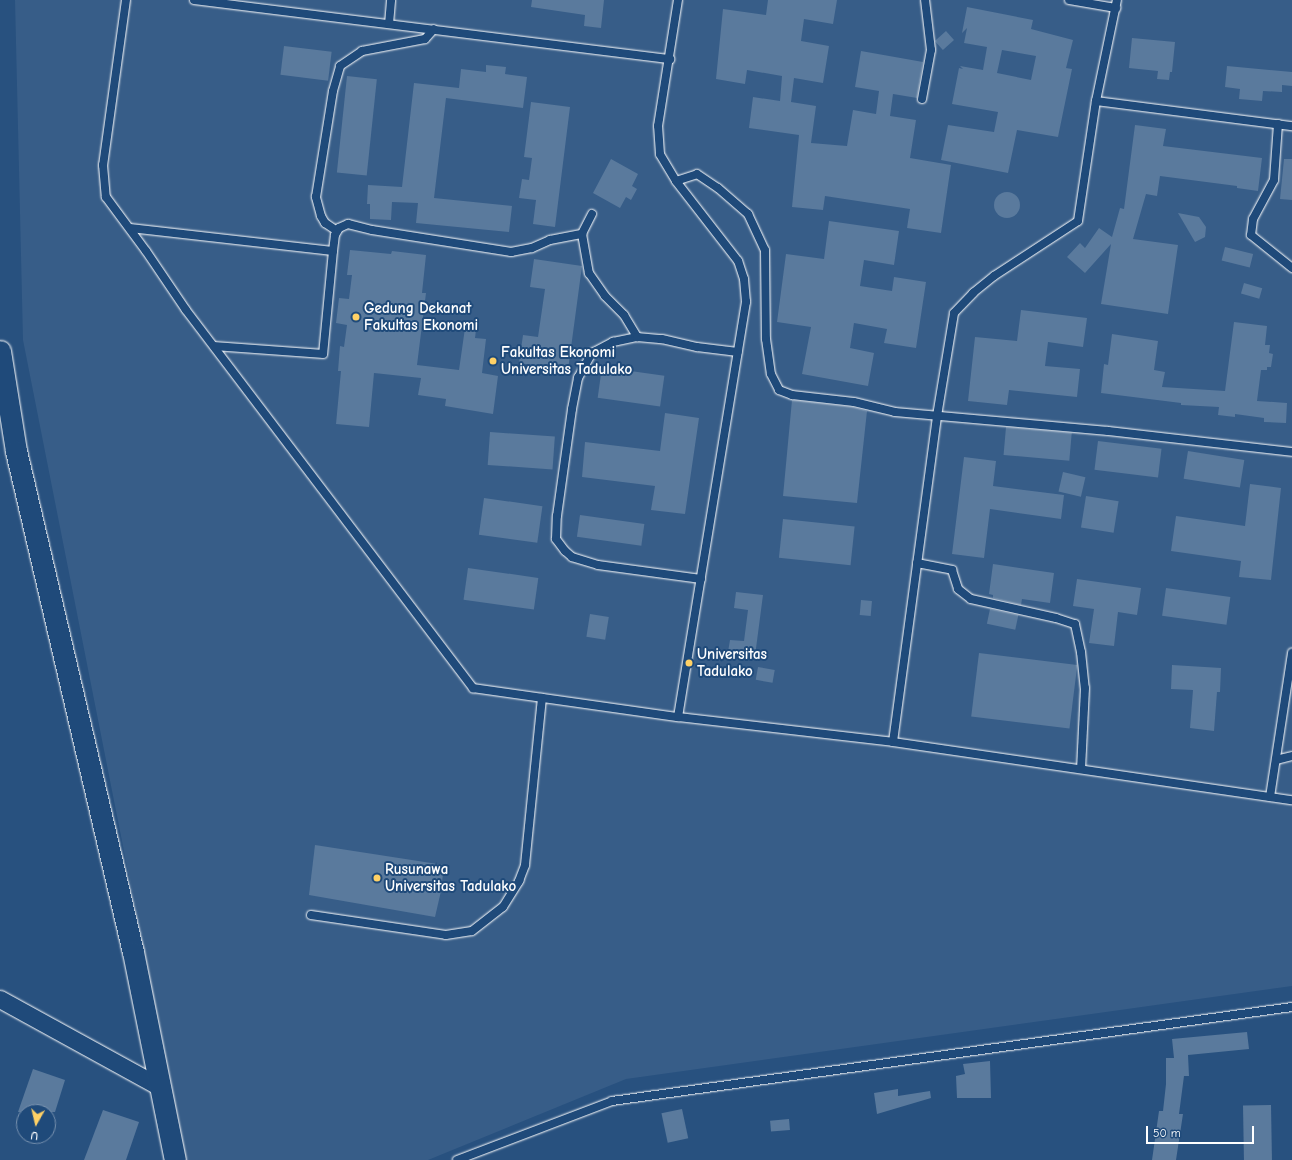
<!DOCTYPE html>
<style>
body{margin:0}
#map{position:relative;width:1292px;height:1160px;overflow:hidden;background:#28517f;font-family:"Comic Neue",sans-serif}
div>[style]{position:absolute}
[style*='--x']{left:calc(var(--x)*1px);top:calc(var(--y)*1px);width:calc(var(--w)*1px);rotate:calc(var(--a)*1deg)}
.built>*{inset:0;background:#375d88}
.building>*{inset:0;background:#5a7a9d;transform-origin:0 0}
.round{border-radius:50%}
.roads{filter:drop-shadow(0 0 1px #fff) drop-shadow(0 0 1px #fff)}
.service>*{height:8px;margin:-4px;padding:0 4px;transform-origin:4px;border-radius:4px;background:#1f4a7a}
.minor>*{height:17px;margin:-8.5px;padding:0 8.5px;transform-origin:8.5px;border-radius:8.5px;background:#1f4a7a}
.tertiary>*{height:21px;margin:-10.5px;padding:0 10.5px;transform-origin:10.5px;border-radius:10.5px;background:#1f4a7a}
.dots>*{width:11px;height:11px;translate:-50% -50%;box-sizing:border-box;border:2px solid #1f4a7a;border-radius:50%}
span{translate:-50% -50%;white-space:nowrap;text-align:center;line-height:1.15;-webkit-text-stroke:4px #1f4a7a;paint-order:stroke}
.poi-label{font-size:15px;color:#fff;font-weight:700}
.left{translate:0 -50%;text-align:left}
.north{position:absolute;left:16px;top:1104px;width:40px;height:40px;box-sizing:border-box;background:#1f4a7a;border:1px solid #7992af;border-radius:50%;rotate:188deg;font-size:11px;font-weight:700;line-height:16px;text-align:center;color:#fff}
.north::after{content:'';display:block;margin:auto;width:14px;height:18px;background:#ffd166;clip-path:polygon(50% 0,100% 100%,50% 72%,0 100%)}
.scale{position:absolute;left:1146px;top:1126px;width:108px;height:18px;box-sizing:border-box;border:2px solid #fff;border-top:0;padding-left:5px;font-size:12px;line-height:14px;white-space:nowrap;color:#fff;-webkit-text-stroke:3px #1f4a7a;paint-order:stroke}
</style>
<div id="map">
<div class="built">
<i style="clip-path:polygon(15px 0,1292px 0,1292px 986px,626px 1079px,428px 1160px,185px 1160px,23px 340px)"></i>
</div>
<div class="building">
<i style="clip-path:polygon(532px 0,604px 0,601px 28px,584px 26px,585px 15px,531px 7px)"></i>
<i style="clip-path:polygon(768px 0,837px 0,833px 24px,804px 19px,801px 41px,829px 46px,823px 83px,794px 78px,791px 102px,816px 106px,811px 143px,847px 146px,853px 110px,876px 114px,879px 91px,855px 87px,861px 51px,923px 62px,917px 98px,893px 94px,890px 116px,916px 120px,910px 158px,951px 165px,941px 233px,907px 228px,910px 209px,825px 196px,823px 210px,792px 207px,799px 135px,749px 128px,753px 97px,780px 101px,782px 76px,747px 70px,745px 84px,716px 79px,723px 9px,766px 15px)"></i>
<i style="clip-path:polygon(evenodd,967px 7px,1033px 20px,1031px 29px,1073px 40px,1066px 68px,1072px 69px,1058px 137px,1017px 130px,1008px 173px,941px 160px,948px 125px,994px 132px,998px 112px,952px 104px,959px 68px,963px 69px,960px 66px,983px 70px,987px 47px,964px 43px,967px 28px,962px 33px,967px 7px,1002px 50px,1036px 56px,1031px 80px,997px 73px,1002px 50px)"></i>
<i style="left:946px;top:31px;width:12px;height:15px;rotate:48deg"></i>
<i style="clip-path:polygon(1132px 38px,1175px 42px,1172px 72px,1170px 72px,1169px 80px,1157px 79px,1158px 71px,1129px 68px)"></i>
<i style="left:284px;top:46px;width:48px;height:29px;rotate:7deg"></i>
<i style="clip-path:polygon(486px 65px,506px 67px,505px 74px,527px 77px,523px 108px,446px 98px,434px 198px,512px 206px,509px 232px,416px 223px,418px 203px,392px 202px,391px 220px,370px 219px,370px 204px,367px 204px,368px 185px,402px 187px,414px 83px,459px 88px,461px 69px,486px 72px)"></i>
<i style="clip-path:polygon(1227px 66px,1292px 72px,1292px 86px,1282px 85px,1282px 92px,1263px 91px,1262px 101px,1239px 99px,1240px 89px,1225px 87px)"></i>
<i style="left:347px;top:76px;width:30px;height:97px;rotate:6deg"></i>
<i style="clip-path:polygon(531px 102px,570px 107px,555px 227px,533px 224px,536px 200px,519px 198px,522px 179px,529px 180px,532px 158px,524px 157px)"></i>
<i style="clip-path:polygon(1135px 125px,1166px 129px,1163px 146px,1262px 158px,1258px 191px,1237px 188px,1237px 186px,1160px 176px,1157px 196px,1146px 194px,1133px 239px,1178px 245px,1168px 314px,1101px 304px,1111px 244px,1085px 273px,1067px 257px,1080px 243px,1085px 248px,1099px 228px,1112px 237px,1120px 208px,1124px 209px)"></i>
<i style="clip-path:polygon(611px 159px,638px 174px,632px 186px,637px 189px,631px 200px,626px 197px,620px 208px,593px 193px)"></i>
<i style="clip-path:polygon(1284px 159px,1292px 159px,1292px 200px,1280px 199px)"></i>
<i class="round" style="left:994px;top:192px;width:26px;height:26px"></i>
<i style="clip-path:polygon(1178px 213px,1199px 217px,1206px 227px,1205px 237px,1195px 242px)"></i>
<i style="clip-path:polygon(829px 221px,899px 231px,894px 265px,864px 260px,860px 286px,892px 291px,894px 277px,926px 282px,916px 348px,884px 343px,887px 329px,854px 323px,850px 348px,874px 353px,868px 386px,802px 374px,811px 327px,777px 322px,786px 254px,824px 259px)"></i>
<i style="left:1225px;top:247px;width:29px;height:14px;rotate:14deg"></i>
<i style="clip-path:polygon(350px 250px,391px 254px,392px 251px,426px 255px,422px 293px,426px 293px,417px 365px,459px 370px,465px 328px,476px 330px,475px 338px,486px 339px,482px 373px,498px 376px,493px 414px,445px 406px,446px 399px,418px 395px,421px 378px,374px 373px,369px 427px,336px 424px,341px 371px,338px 371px,340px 346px,344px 347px,347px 325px,336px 323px,339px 298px,349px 299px,352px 275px,347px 275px)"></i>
<i style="clip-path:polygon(534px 259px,582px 266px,568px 370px,519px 363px,523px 335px,538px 337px,545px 289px,530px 287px)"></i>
<i style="left:1244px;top:283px;width:19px;height:11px;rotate:16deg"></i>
<i style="clip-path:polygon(1021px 310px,1087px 318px,1083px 347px,1048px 342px,1045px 366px,1080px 369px,1077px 397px,1009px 390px,1007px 405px,968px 401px,975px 337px,1017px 341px)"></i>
<i style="clip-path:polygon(1234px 322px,1267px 326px,1265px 345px,1270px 345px,1269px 353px,1273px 354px,1271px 367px,1267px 367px,1267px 370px,1261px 370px,1257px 401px,1287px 403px,1286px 423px,1264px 422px,1264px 418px,1235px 414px,1235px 417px,1218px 415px,1219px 407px,1181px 405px,1181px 403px,1101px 393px,1104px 364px,1108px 365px,1112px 334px,1158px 341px,1154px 370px,1165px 372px,1162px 387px,1225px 391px)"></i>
<i style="left:602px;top:367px;width:63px;height:31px;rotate:8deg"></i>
<i style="clip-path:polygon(792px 400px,853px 407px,867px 411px,857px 503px,783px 496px)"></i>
<i style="clip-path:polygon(665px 413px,699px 418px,685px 514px,651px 510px,655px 486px,582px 477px,585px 442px,660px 451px)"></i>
<i style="left:1006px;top:427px;width:66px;height:28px;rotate:5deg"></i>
<i style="left:490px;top:432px;width:65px;height:33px;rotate:4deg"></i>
<i style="left:1098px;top:441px;width:64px;height:29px;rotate:7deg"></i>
<i style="left:1188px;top:451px;width:57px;height:28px;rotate:9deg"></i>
<i style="clip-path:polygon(964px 457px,996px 461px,993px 486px,1064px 495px,1061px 519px,990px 509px,984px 558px,952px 554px)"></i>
<i style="left:1063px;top:472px;width:23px;height:20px;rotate:13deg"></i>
<i style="clip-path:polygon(1250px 484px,1281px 488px,1271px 580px,1239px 577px,1241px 561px,1171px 551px,1176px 516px,1245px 526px)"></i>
<i style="left:1086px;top:496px;width:33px;height:32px;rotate:9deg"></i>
<i style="left:484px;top:498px;width:59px;height:37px;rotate:8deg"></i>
<i style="left:580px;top:515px;width:65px;height:22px;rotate:8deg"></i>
<i style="left:783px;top:519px;width:72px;height:39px;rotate:6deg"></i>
<i style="clip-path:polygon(993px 564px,1054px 573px,1050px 603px,1022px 599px,1021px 605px,993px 598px,993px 595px,989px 594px)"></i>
<i style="left:468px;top:568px;width:71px;height:32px;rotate:8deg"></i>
<i style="clip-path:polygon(1077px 579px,1141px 588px,1137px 615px,1118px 612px,1114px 646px,1089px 643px,1094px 609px,1073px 606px)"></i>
<i style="left:1166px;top:588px;width:65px;height:28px;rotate:8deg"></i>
<i style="clip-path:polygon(736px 592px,763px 595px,755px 656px,728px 652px,730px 640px,744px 641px,748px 610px,734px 608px)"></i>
<i style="left:861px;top:600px;width:11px;height:15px;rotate:5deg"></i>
<i style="left:990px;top:609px;width:29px;height:15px;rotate:12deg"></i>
<i style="left:590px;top:614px;width:19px;height:23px;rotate:9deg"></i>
<i style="left:979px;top:653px;width:99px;height:64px;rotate:7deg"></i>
<i style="clip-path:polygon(1172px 665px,1221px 668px,1220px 692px,1217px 692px,1214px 731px,1190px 728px,1193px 690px,1171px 689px)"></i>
<i style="left:758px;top:667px;width:17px;height:13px;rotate:10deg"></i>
<i style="clip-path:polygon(315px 845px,444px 865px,441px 891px,435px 917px,309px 895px)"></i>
<i style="clip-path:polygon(1247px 1032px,1249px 1049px,1188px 1055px,1189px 1076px,1184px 1076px,1179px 1114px,1183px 1114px,1176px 1160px,1152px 1160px,1159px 1111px,1163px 1111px,1166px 1084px,1166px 1058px,1174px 1058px,1172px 1039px)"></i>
<i style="clip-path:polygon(990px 1061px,991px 1098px,957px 1098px,956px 1076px,965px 1074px,963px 1064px)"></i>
<i style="clip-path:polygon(33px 1069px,65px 1080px,55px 1112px,18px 1112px)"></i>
<i style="clip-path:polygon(898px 1089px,898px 1096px,930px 1091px,931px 1098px,877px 1114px,874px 1093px)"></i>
<i style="left:1271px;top:1105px;width:55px;height:28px;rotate:89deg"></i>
<i style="left:682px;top:1109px;width:30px;height:21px;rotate:78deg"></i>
<i style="clip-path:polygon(103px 1110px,139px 1122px,126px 1160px,84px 1160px)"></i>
<i style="left:789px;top:1119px;width:11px;height:19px;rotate:85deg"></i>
</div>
<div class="roads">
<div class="service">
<i style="--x:126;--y:0;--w:167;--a:97.9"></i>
<i style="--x:103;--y:165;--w:32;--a:85"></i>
<i style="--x:106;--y:197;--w:67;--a:53.5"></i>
<i style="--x:146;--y:251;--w:71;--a:55.9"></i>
<i style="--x:186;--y:310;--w:475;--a:52.8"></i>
<i style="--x:473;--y:688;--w:207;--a:8.1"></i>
<i style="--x:678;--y:717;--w:216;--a:6.6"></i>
<i style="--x:893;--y:742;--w:403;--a:8.3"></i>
<i style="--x:194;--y:0;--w:480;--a:7.1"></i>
<i style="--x:1069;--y:0;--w:48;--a:9.7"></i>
<i style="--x:389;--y:24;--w:24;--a:-85"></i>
<i style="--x:922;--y:99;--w:50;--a:-79.6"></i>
<i style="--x:931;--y:50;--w:50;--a:-96.8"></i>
<i style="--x:1096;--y:101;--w:198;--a:7.3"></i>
<i style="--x:1278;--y:124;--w:56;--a:94.1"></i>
<i style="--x:1274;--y:180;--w:44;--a:118.3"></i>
<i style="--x:1253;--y:219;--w:16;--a:97"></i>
<i style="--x:1251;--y:235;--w:53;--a:38.8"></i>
<i style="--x:676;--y:181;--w:22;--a:-18"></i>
<i style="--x:697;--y:174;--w:25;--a:34"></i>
<i style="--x:718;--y:188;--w:40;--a:41"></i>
<i style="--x:748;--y:214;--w:40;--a:65"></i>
<i style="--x:765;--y:250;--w:89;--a:89.4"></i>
<i style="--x:766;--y:339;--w:35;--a:82"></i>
<i style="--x:771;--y:374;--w:18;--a:63"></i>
<i style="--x:779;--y:390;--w:14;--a:21"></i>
<i style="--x:792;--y:395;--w:62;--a:6.4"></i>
<i style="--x:854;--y:402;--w:42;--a:13.7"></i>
<i style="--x:895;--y:412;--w:214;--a:5.1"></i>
<i style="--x:1108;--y:431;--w:185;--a:6.5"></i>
<i style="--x:592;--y:214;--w:22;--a:117"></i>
<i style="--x:582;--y:234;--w:40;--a:80"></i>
<i style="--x:589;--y:273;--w:28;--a:55"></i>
<i style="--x:605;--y:296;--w:27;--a:45"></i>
<i style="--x:624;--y:315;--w:26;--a:59"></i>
<i style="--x:130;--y:228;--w:204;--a:6.5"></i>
<i style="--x:333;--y:251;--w:103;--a:95.5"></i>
<i style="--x:323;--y:354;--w:109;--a:-175.8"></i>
<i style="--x:337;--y:231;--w:14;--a:-146"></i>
<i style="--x:325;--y:223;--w:8;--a:-120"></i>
<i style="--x:321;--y:216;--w:20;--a:-105"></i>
<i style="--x:316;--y:197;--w:107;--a:-80.9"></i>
<i style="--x:333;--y:91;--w:26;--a:-74"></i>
<i style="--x:340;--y:66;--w:27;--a:-34"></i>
<i style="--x:362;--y:51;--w:64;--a:-10.8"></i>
<i style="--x:425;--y:39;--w:13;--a:-48"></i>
<i style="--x:333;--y:251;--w:16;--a:-83"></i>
<i style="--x:335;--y:235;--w:8;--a:-60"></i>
<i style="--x:339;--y:228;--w:10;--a:-24"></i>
<i style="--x:348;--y:224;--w:25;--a:14"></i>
<i style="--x:372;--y:230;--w:141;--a:9"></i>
<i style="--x:511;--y:252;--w:21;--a:-11"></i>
<i style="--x:532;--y:248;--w:20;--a:-24"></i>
<i style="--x:550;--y:240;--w:33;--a:-11"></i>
<i style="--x:917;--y:563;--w:36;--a:11"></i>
<i style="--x:952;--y:570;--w:20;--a:72"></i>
<i style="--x:958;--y:589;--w:16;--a:38"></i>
<i style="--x:971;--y:599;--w:87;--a:12.6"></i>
<i style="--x:1056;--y:618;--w:20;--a:18"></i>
<i style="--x:1075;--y:624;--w:29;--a:78"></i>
<i style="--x:1081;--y:652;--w:36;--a:84"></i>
<i style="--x:1085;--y:688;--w:81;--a:92.8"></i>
<i style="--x:701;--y:579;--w:104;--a:-172.3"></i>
<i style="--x:598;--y:565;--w:27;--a:-163"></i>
<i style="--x:572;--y:557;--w:9;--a:-139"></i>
<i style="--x:565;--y:551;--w:15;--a:-127"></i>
<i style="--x:556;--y:539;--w:23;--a:-88"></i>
<i style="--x:557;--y:516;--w:108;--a:-82"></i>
<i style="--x:572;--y:409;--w:32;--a:-79"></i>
<i style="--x:578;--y:378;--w:29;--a:-61"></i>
<i style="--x:592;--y:353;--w:24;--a:-28"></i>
<i style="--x:613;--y:342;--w:25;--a:-12"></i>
<i style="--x:637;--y:337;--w:25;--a:5"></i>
<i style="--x:662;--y:339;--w:36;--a:13"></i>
<i style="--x:697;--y:347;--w:41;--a:7"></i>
<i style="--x:678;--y:717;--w:421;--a:-80.7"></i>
<i style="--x:746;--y:302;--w:23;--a:-95"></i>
<i style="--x:744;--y:279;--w:19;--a:-108"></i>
<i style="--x:738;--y:261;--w:101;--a:-127.8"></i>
<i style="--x:676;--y:181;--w:31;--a:-121"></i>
<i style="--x:660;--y:154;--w:28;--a:-94"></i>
<i style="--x:658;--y:126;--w:128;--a:-81"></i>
<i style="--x:893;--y:742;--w:329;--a:-82.3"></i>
<i style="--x:937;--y:416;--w:104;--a:-80.6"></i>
<i style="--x:954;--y:313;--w:28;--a:-46"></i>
<i style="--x:973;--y:293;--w:27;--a:-39"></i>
<i style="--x:994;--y:276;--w:100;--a:-33.2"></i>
<i style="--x:1078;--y:221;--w:121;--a:-81.5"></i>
<i style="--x:1096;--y:101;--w:103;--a:-78.3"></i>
<i style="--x:1276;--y:760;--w:16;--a:-14"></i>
<i style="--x:1270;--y:797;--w:146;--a:-81.3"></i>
<i style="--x:311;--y:915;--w:136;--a:8.4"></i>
<i style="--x:446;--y:935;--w:26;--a:-9"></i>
<i style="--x:472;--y:931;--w:39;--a:-38"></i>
<i style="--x:503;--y:907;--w:31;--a:-58"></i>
<i style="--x:519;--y:881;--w:17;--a:-69"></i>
<i style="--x:525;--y:865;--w:168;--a:-84.2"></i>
<i style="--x:457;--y:1160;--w:166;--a:-20.8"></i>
<i style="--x:612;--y:1101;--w:686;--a:-7.87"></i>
</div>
<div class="minor">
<i style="--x:0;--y:999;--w:183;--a:28.8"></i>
</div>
<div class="tertiary">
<i style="--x:0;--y:351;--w:101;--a:80.9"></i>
<i style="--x:16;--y:451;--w:514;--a:76.86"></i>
<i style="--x:133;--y:952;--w:212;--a:78.6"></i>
</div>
</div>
<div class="dots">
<i style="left:356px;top:317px;background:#ffd166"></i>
<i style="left:493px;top:361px;background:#ffd166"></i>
<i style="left:689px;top:663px;background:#ffd166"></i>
<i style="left:377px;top:878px;background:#ffd166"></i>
</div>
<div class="poi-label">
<span class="left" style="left:364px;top:317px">Gedung Dekanat<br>Fakultas Ekonomi</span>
<span class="left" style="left:501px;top:361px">Fakultas Ekonomi<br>Universitas Tadulako</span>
<span class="left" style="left:697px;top:663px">Universitas<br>Tadulako</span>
<span class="left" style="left:385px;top:878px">Rusunawa<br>Universitas Tadulako</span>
</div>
<div class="north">U</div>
<div class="scale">50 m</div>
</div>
